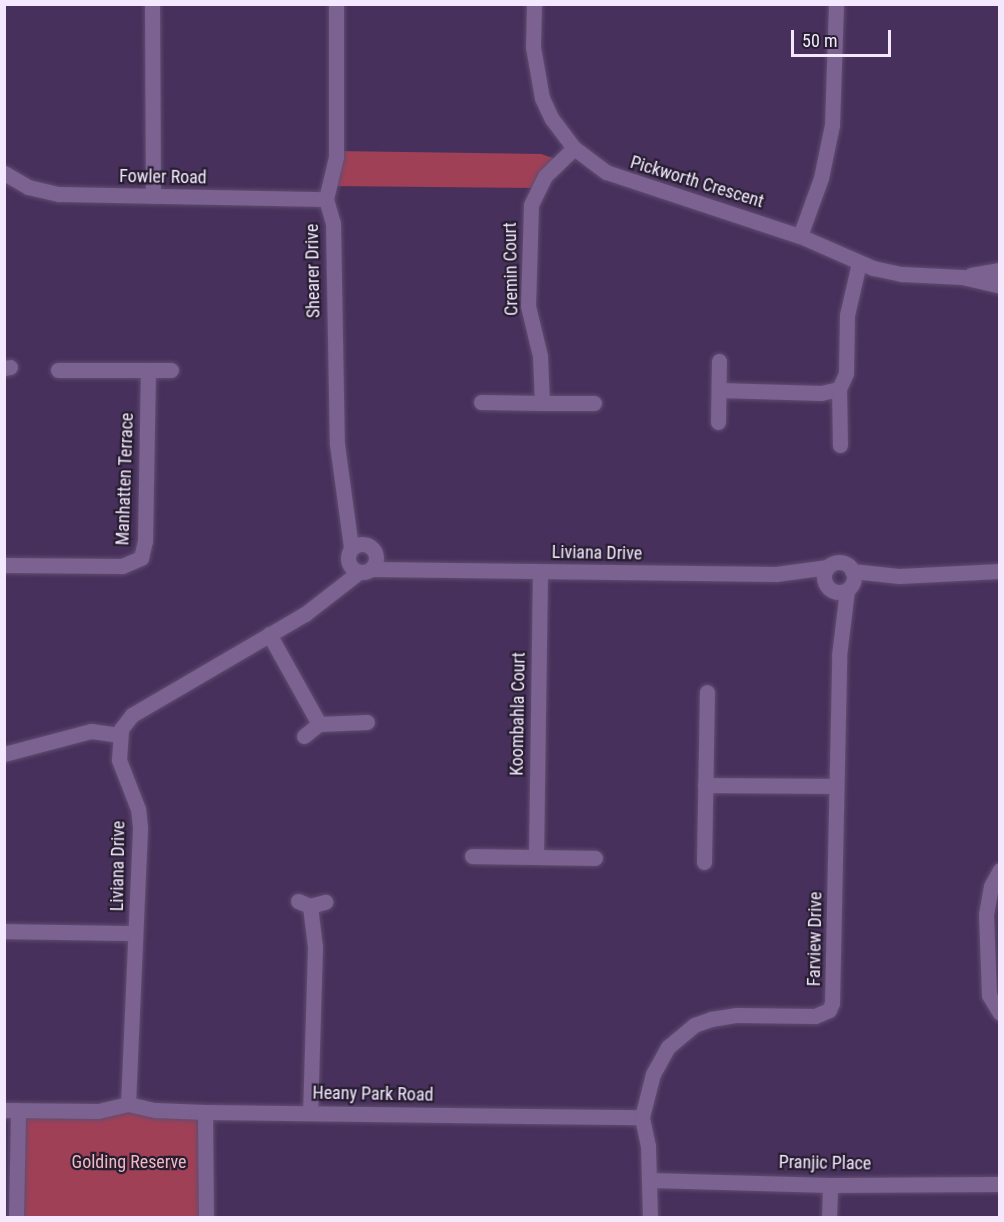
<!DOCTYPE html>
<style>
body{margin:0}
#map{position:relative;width:1004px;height:1222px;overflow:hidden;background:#47305b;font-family:"Roboto Condensed",sans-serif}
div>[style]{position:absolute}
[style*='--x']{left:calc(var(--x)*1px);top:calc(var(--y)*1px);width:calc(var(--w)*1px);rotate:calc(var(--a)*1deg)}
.green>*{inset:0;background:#a04057;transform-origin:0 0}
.roads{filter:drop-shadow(0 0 2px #604d71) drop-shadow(0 0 2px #604d71)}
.street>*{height:15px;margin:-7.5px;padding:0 7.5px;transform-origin:7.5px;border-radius:7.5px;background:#7b6291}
.street>.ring{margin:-7.5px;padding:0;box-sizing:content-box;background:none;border:15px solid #7b6291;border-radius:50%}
span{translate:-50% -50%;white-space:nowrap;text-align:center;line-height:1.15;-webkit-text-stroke:4.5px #281e31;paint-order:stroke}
.street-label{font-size:18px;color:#f3e8fe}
.park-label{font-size:18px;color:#f2b8c1}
.frame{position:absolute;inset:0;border:6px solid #f3e8fe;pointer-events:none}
.scale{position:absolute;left:791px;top:30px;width:100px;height:27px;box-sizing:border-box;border:3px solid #f3e8fe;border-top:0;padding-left:8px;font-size:18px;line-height:21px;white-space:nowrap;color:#f3e8fe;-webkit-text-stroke:4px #281e31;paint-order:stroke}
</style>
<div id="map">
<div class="green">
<i style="clip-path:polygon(335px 151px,541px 154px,559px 160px,538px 188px,330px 186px)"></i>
<i style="left:18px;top:1110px;width:187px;height:107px;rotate:1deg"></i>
</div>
<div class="roads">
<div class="street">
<i style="--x:152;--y:4;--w:192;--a:89.7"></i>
<i style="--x:336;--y:4;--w:153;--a:90"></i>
<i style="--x:336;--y:157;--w:43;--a:103.4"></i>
<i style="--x:326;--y:199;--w:25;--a:74"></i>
<i style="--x:333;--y:223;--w:221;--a:89"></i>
<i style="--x:337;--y:444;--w:105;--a:82.3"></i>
<i style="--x:534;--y:4;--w:43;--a:91.3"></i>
<i style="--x:533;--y:47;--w:52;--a:80"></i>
<i style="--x:542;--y:98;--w:23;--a:65"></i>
<i style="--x:552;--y:119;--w:36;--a:53"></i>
<i style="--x:574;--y:148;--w:40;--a:37"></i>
<i style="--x:606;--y:172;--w:204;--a:18.3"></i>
<i style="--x:800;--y:236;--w:80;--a:23.7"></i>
<i style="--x:873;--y:268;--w:30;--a:12"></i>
<i style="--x:902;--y:274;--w:60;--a:2.9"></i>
<i style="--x:962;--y:277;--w:39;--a:13"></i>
<i style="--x:574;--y:148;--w:40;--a:136"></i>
<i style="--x:545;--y:176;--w:32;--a:116"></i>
<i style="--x:531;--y:205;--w:101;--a:91.7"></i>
<i style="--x:528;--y:306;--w:51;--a:76.5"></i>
<i style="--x:540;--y:356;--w:47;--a:87.6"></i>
<i style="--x:542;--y:403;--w:52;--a:0"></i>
<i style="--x:4;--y:173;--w:28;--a:30"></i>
<i style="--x:28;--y:187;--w:32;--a:13"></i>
<i style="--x:59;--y:194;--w:267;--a:1.1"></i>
<i style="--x:800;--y:236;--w:62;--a:-70.1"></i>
<i style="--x:821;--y:178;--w:54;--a:-78.3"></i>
<i style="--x:832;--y:125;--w:121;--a:-88.1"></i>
<i style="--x:971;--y:275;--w:29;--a:-10"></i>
<i style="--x:4;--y:368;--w:6;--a:-9"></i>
<i style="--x:58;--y:370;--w:113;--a:0"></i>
<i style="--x:719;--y:390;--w:102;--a:1.7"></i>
<i style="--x:821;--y:393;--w:18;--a:-13"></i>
<i style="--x:481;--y:402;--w:61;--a:0.9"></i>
<i style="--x:718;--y:422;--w:61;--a:-89.1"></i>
<i style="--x:840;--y:445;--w:56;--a:-91"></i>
<i style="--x:839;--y:389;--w:17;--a:-66"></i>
<i style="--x:846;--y:373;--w:58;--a:-89"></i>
<i style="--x:847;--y:315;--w:53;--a:-77"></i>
<i class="ring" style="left:348px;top:544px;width:13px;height:13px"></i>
<i class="ring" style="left:824px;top:562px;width:15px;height:15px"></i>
<i style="--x:4;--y:565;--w:118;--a:0.5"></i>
<i style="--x:122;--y:566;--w:21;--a:-23"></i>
<i style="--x:141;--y:558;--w:17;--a:-77"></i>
<i style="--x:145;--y:541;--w:170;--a:-89"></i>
<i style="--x:372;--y:569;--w:404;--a:0.7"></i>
<i style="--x:776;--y:574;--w:52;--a:-7.7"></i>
<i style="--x:852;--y:571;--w:47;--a:6.1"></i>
<i style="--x:899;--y:576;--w:101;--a:-2.8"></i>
<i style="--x:269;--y:634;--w:103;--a:60.9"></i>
<i style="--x:304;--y:736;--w:19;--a:-39"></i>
<i style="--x:319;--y:724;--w:48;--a:-2.4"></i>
<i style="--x:4;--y:754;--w:90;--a:-14.8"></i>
<i style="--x:91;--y:731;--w:28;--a:8"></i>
<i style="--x:705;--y:785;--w:131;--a:0.4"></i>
<i style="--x:472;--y:856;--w:123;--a:0.9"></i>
<i style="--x:536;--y:857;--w:285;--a:-89.2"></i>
<i style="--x:704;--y:862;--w:170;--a:-89"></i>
<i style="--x:1000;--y:870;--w:18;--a:119"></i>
<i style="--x:991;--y:886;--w:28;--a:100"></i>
<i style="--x:986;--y:914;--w:81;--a:87.9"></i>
<i style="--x:989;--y:995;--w:21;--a:59"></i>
<i style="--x:298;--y:901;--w:13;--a:23"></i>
<i style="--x:310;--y:906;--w:41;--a:83"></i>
<i style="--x:315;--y:947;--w:166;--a:91.7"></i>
<i style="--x:310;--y:906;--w:16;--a:-15"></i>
<i style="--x:4;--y:931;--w:131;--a:0.9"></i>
<i style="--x:128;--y:1104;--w:277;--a:-87.5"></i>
<i style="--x:140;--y:827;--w:18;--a:-96"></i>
<i style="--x:138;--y:809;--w:53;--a:-111.2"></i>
<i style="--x:119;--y:760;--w:31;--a:-86"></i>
<i style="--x:121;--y:729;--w:18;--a:-52"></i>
<i style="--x:132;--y:715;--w:200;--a:-30.3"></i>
<i style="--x:305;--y:614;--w:68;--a:-37.9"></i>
<i style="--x:4;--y:1110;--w:94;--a:0.6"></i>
<i style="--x:98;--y:1111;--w:31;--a:-13"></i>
<i style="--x:128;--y:1104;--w:28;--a:13"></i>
<i style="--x:155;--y:1110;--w:50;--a:2.3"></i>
<i style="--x:205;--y:1112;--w:437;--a:0.7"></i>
<i style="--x:205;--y:1112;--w:106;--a:89.5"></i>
<i style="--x:650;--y:1180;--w:180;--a:1.6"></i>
<i style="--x:830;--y:1185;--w:170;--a:-0.3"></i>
<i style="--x:16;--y:1218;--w:108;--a:-88.9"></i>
<i style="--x:650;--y:1218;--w:72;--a:-91.6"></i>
<i style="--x:648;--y:1146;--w:30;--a:-102"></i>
<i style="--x:642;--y:1117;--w:44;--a:-75.7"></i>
<i style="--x:653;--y:1074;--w:31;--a:-61"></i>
<i style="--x:668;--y:1047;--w:34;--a:-40"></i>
<i style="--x:694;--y:1025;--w:18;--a:-19"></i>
<i style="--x:711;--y:1019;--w:26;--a:-9"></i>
<i style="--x:737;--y:1015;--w:78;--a:0.7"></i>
<i style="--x:815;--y:1016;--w:15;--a:-23"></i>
<i style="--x:829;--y:1010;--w:8;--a:-67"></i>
<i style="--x:832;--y:1003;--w:347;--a:-88.8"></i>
<i style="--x:839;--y:656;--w:66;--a:-83.1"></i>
<i style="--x:829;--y:1218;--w:33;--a:-88"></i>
</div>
</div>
<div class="street-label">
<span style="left:163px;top:177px;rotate:1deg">Fowler Road</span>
<span style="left:697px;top:182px;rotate:17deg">Pickworth Crescent</span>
<span style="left:511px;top:269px;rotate:-91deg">Cremin Court</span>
<span style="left:313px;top:271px;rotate:-91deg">Shearer Drive</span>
<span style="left:125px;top:479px;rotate:-88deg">Manhatten Terrace</span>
<span style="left:597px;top:553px;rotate:1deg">Liviana Drive</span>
<span style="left:518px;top:714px;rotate:-89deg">Koombahla Court</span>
<span style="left:118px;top:866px;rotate:-89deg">Liviana Drive</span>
<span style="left:815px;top:939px;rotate:-89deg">Farview Drive</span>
<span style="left:373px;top:1094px;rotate:1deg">Heany Park Road</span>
<span style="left:825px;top:1163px;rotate:1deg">Pranjic Place</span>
</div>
<div class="park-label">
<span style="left:129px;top:1162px">Golding Reserve</span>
</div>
<div class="frame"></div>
<div class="scale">50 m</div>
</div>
